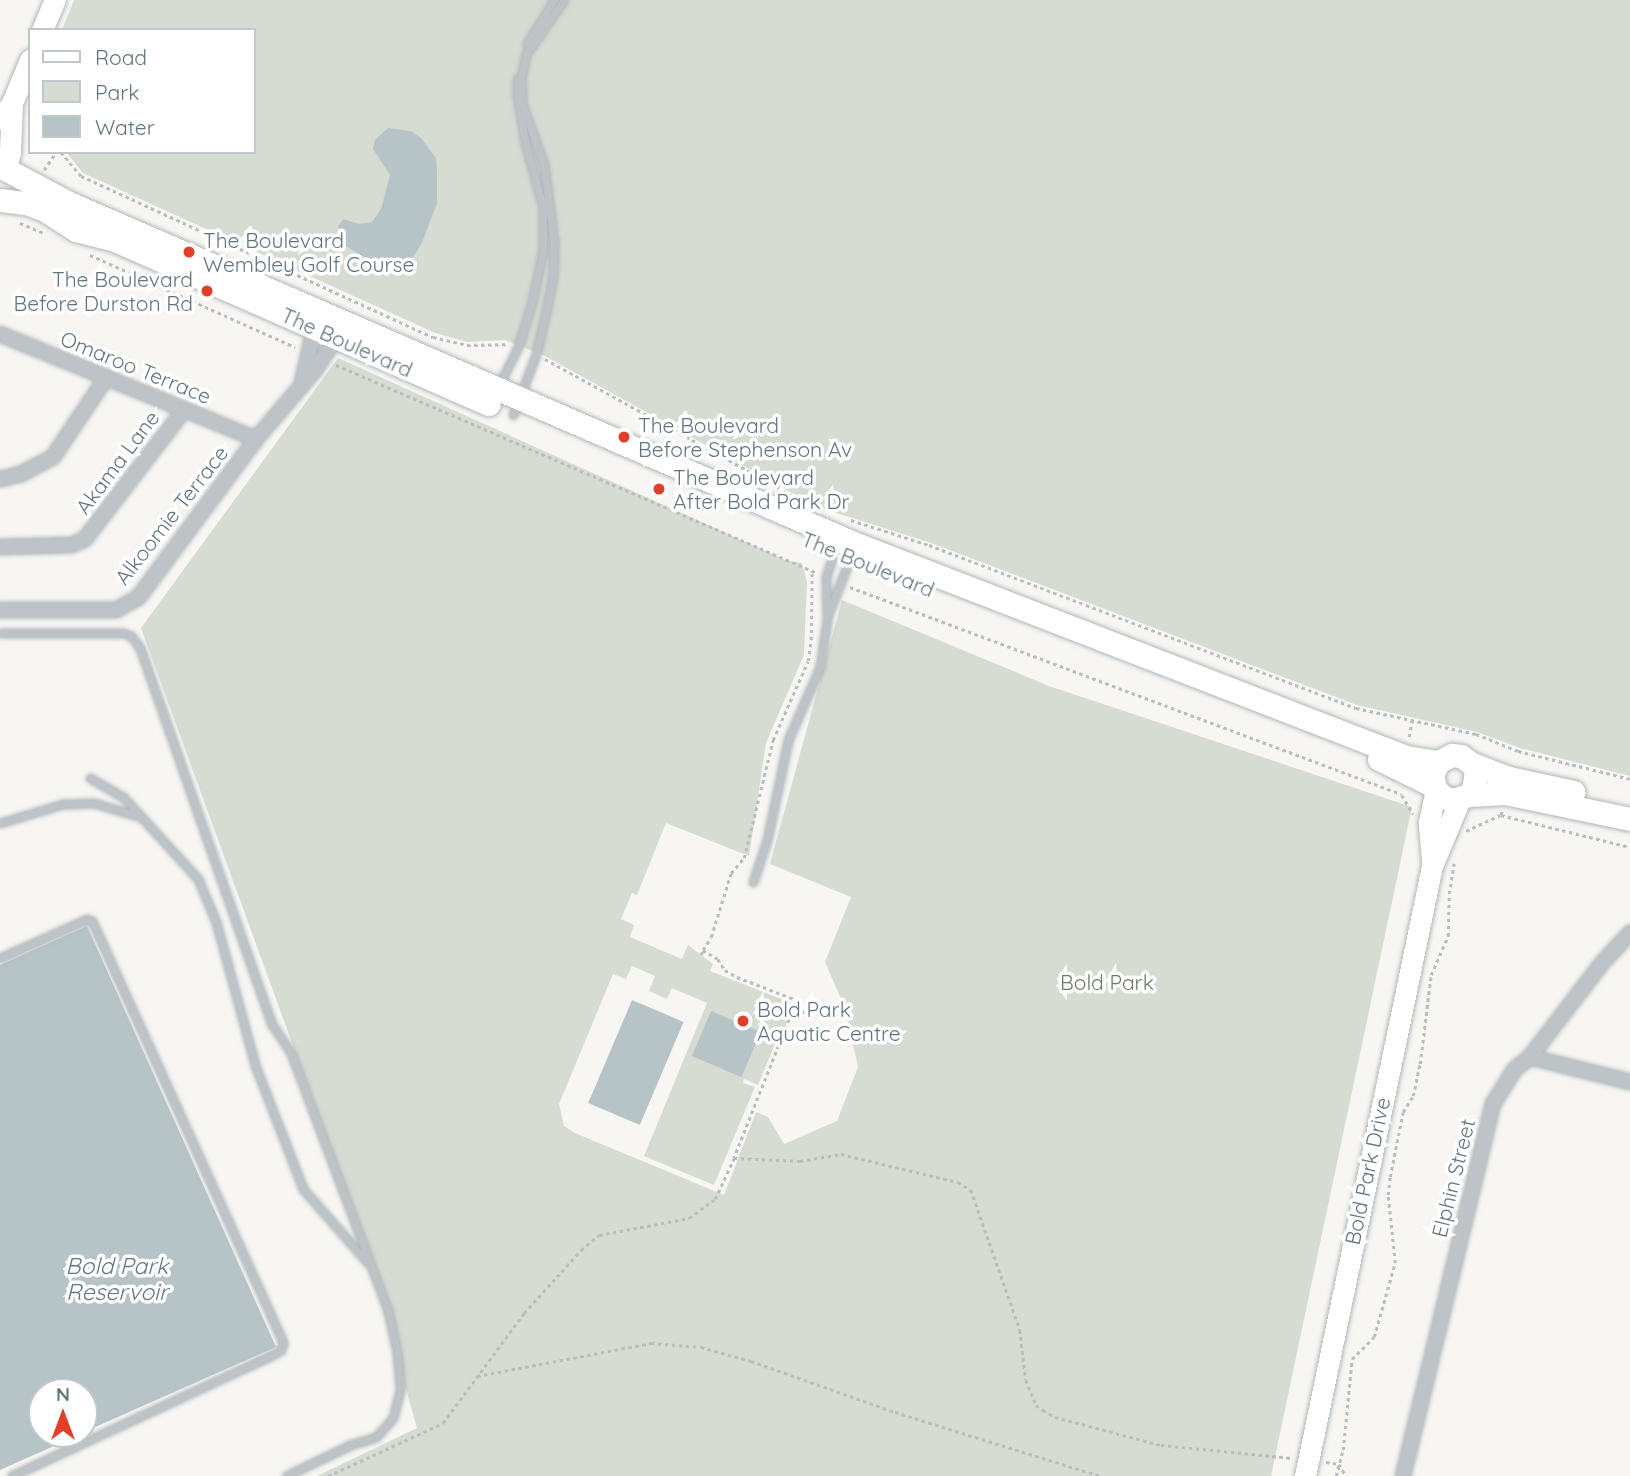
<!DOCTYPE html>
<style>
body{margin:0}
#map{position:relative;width:1630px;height:1476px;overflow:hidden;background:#f7f6f3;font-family:Quicksand,sans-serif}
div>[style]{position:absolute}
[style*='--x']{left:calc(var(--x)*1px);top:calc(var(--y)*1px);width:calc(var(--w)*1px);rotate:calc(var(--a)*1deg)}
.green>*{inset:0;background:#d7dcd3}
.water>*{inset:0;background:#b7c4c7;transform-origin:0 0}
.path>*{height:2.5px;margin-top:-1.25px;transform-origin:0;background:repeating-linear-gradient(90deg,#babdbf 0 3.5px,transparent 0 7px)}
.roads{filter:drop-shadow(0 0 2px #b0b7ba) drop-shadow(0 0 2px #b0b7ba)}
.lane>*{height:7px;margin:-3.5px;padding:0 3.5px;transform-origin:3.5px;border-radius:3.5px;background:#bdc3c6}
.street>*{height:14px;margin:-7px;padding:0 7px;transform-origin:7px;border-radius:7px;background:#bdc3c6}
.secondary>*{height:21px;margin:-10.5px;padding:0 10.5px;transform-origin:10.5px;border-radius:10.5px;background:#fff}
.primary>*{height:23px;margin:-11.5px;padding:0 11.5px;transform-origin:11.5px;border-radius:11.5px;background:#fff}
.dots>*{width:19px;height:19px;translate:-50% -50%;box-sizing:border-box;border:4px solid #fff;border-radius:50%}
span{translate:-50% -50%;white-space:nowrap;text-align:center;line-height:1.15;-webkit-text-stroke:7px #fff;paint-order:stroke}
.poi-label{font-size:21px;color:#62757e}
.left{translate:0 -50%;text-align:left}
.right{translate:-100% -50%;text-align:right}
.street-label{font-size:21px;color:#62757e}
.park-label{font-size:21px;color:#6c7b65}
.water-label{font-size:23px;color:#627b80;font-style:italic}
.legend{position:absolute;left:28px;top:28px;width:228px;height:126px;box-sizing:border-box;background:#fff;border:2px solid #c0c8cb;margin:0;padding:9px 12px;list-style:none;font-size:21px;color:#62757e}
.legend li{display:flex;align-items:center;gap:14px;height:35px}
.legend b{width:35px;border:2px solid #c0c8cb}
.north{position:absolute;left:28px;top:1378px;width:70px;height:70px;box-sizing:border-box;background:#fff;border:2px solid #c0c8cb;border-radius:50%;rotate:0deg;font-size:19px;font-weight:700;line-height:28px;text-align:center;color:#62757e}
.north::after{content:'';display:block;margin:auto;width:24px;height:32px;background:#e23f28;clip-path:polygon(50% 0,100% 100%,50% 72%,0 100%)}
</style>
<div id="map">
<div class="green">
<i style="clip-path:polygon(74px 0,1630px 0,1630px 776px,1520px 748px,1477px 732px,1357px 705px,931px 543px,818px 507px,545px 356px,505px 340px,467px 342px,435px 333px,83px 173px,66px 152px,254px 152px,254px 30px,62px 30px)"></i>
<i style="clip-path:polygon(338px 358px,788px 561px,802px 563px,807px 582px,804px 655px,766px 743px,749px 856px,666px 823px,637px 895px,632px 893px,621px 919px,634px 925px,630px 937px,682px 959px,688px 945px,713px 964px,710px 971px,794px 1004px,780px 1040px,777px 1039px,758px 1085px,744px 1079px,743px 1083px,755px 1087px,714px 1185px,644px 1156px,707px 1003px,672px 988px,667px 999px,649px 991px,655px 976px,632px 966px,626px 979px,613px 974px,559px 1104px,564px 1126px,575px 1133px,724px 1195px,756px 1112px,768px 1117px,784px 1144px,837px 1121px,858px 1067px,845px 1008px,825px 962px,851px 897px,770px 864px,842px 600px,1049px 686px,1412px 807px,1271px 1476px,317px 1476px,417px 1428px,363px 1238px,141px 628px)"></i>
</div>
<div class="water">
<i style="clip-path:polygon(388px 128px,411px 131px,421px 138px,436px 158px,437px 170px,437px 203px,422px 243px,414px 256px,401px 264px,388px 266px,375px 264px,344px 245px,338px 226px,343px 219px,359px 224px,372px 222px,381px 209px,390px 175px,373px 149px,375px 140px)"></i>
<i style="clip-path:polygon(87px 926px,276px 1347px,84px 1432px,84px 1392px,42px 1392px,42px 1434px,81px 1434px,0 1470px,0 965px)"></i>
<i style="left:632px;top:1000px;width:56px;height:112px;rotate:23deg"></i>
<i style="left:711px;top:1011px;width:54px;height:49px;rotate:23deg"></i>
</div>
<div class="path">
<i style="--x:61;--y:152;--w:31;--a:50"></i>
<i style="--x:81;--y:176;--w:387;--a:24.6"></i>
<i style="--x:433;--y:337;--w:35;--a:13"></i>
<i style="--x:467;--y:345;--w:39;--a:-1"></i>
<i style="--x:44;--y:170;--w:22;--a:-56"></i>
<i style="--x:20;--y:223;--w:28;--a:23"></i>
<i style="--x:90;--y:255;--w:225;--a:24.2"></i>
<i style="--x:545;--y:359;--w:281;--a:28.8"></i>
<i style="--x:336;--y:365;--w:522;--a:23.37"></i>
<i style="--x:851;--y:520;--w:82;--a:17.8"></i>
<i style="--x:929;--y:545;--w:457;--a:20.9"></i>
<i style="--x:1356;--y:708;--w:123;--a:12.2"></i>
<i style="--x:1476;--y:734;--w:45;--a:22"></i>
<i style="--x:1518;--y:751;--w:115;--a:14"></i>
<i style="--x:850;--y:587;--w:589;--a:20.59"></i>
<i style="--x:1409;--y:737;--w:17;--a:-80"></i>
<i style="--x:1402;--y:795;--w:22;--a:60"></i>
<i style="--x:1501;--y:815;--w:133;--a:13.9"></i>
<i style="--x:1466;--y:831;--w:38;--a:-25"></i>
<i style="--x:1501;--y:815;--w:4;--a:-76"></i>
<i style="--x:703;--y:950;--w:15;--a:-58"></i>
<i style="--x:711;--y:937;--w:67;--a:-72.6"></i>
<i style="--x:731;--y:873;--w:20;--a:-49"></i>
<i style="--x:744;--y:858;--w:122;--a:-76.2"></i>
<i style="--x:773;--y:740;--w:86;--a:-66.1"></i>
<i style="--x:808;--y:661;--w:21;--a:-82"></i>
<i style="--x:811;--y:640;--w:69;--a:-89.2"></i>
<i style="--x:701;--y:955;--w:5;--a:-68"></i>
<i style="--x:703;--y:950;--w:17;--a:31"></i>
<i style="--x:718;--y:959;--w:13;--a:58"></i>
<i style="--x:725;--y:970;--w:14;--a:30"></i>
<i style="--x:737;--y:977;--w:64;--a:21"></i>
<i style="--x:797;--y:1000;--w:170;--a:111.7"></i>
<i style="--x:794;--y:1009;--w:15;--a:20"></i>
<i style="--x:477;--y:1376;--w:177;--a:-10.7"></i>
<i style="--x:651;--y:1343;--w:50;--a:4.6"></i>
<i style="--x:701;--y:1347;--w:52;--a:15.6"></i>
<i style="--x:751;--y:1361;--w:153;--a:19.5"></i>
<i style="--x:895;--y:1412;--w:215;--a:17.3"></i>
<i style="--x:1326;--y:1462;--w:13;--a:9"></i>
<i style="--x:1339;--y:1464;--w:14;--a:60"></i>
<i style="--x:328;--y:1476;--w:127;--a:-24.7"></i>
<i style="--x:443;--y:1423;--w:137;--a:-53.6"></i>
<i style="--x:524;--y:1313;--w:85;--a:-47.9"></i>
<i style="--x:581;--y:1250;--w:23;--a:-40"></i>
<i style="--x:599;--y:1235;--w:92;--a:-10.7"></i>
<i style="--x:689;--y:1218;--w:32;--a:-36"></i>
<i style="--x:715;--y:1199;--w:45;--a:-65.1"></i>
<i style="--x:734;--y:1158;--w:66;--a:2.6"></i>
<i style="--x:800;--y:1161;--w:42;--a:-9.7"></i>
<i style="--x:841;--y:1154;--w:120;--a:13.5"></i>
<i style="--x:958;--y:1182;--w:15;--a:32"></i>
<i style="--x:971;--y:1190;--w:148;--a:70.7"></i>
<i style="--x:1020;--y:1330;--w:50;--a:83.2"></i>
<i style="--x:1026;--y:1380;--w:27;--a:68"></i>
<i style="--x:1036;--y:1405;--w:9;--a:36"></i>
<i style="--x:1043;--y:1410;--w:14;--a:30"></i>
<i style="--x:1055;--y:1417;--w:110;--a:14.8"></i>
<i style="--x:1161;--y:1445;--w:132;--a:5.7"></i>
<i style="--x:1336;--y:1476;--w:27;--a:-75"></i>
<i style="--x:1343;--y:1450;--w:91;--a:-84.4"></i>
<i style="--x:1352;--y:1359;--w:31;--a:-45"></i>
<i style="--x:1374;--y:1337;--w:77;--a:-74.2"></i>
<i style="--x:1395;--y:1263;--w:68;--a:-95.9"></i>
<i style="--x:1388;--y:1195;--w:18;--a:-84"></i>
<i style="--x:1390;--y:1177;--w:66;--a:-78.7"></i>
<i style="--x:1403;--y:1112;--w:19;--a:-58"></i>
<i style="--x:1413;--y:1096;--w:33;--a:-78"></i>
<i style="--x:1420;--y:1064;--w:90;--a:-83"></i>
<i style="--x:1431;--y:975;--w:43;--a:-66.4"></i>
<i style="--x:1448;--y:936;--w:42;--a:-88.6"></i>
<i style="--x:1449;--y:894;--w:31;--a:-81"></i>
</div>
<div class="roads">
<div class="lane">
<i style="--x:527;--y:44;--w:52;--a:-58.5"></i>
<i style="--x:499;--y:385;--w:42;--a:-63.4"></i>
<i style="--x:518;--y:347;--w:47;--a:-72.7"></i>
<i style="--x:532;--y:302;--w:53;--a:-78.1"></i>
<i style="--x:543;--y:250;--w:43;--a:-90"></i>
<i style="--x:543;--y:207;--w:63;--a:-105.6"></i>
<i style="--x:526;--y:146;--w:51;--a:-100.2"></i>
<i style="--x:517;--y:96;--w:17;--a:-90"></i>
<i style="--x:513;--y:415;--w:65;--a:-69.3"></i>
<i style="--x:536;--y:354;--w:43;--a:-76.6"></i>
<i style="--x:546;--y:312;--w:38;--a:-79"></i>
<i style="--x:553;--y:275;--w:33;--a:-88"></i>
<i style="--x:554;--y:242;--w:78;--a:-97.4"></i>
<i style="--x:544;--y:165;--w:65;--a:-109.8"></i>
<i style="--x:522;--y:104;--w:26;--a:-92"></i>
<i style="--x:521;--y:78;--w:25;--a:-78"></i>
<i style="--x:526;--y:54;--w:66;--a:-54.9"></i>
<i style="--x:828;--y:615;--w:72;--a:-68.8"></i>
<i style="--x:0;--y:633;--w:124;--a:0"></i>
<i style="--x:124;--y:633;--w:8;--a:23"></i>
<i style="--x:131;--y:636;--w:15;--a:53"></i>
<i style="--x:140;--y:648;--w:397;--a:70.7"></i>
<i style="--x:271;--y:1023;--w:36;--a:56"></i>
<i style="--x:291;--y:1053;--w:276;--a:69.4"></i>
<i style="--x:388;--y:1311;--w:42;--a:77.6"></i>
<i style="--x:397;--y:1352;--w:38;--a:85"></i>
<i style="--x:400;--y:1390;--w:29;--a:104"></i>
<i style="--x:393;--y:1418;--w:25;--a:132"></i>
<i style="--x:376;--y:1437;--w:27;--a:163"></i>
<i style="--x:350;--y:1445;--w:71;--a:154.2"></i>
<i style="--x:90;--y:778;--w:39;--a:30"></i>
<i style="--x:124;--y:798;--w:110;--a:47.6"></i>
<i style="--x:198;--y:879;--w:47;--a:67.3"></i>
<i style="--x:216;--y:922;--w:148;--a:74.7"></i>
<i style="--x:255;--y:1065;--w:133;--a:68.8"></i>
<i style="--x:303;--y:1189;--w:98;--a:48.7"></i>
<i style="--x:0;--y:823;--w:66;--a:-16.8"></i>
<i style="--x:63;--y:804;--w:31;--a:-2"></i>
<i style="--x:94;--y:803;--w:49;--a:16.6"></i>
<i style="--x:753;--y:882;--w:44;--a:-71.6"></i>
<i style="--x:767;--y:840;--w:102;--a:-78.1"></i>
<i style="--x:788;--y:740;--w:80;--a:-66.3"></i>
<i style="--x:820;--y:667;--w:48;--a:-81.5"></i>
<i style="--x:827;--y:620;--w:43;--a:-91.3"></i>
<i style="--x:826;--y:577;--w:39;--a:-72"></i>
<i style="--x:0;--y:958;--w:95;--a:-24.1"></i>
<i style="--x:87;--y:919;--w:5;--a:22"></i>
<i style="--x:92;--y:921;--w:463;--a:65.6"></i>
<i style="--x:283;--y:1343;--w:7;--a:106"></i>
<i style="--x:281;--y:1350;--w:13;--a:151"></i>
<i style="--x:270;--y:1356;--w:285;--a:155.1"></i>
</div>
<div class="street">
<i style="--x:0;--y:334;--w:277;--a:22.3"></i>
<i style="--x:302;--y:383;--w:64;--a:-77.3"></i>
<i style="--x:0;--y:479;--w:22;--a:-13"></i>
<i style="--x:21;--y:474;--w:36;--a:-28"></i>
<i style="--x:53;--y:457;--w:95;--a:-56.1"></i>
<i style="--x:0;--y:547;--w:72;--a:-1.6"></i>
<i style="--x:72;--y:545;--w:14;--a:-25"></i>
<i style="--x:85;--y:539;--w:163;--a:-52.5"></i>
<i style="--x:0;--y:610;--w:116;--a:0"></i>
<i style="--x:116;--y:610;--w:25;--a:-29"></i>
<i style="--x:138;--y:598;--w:198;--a:-53.4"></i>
<i style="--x:256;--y:439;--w:91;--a:-49.5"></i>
<i style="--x:315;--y:370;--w:44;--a:-57"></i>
<i style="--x:1530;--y:1057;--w:103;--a:14"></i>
<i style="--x:1403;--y:1476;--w:383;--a:-76.4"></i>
<i style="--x:1493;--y:1104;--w:40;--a:-58"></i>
<i style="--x:1514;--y:1070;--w:21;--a:-39"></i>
<i style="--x:1530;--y:1057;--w:120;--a:-52.5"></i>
<i style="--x:1603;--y:962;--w:40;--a:-47"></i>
</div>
<div class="secondary">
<i style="--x:42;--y:30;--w:33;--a:-67"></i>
<i style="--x:0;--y:119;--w:20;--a:-53"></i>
<i style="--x:12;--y:103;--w:47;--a:-67.3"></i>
<i style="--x:6;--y:167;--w:16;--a:-75"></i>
<i style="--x:10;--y:152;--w:49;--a:-87.7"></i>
<i style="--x:1432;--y:860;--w:38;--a:-95"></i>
<i style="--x:1429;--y:822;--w:33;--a:-78"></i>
<i style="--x:1305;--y:1476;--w:623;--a:-78.24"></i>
<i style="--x:1432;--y:866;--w:73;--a:-67.3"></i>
</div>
<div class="primary">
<i style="--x:7;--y:170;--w:70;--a:28"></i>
<i style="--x:69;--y:203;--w:858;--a:23.43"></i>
<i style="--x:856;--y:544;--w:590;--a:21.17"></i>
<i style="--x:1406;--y:757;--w:32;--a:9"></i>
<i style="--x:1438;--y:762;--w:16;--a:-27"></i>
<i style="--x:1452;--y:755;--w:9;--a:6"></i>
<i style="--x:1461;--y:756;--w:14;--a:36"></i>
<i style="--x:1472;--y:764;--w:10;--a:66"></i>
<i style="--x:1476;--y:773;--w:16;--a:101"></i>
<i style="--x:1473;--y:789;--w:7;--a:124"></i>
<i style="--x:1469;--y:795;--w:17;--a:163"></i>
<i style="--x:1453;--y:800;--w:10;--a:-163"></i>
<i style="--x:1443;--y:797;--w:10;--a:-135"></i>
<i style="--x:1436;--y:790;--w:15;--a:-106"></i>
<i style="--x:1432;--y:776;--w:15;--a:-67"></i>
<i style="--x:0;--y:200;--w:26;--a:7"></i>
<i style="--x:26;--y:203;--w:20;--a:20"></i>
<i style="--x:45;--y:210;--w:37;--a:33"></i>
<i style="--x:76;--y:230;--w:40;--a:14.4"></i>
<i style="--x:115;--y:240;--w:408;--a:23.7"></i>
<i style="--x:1379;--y:759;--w:61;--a:26.1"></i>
<i style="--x:1472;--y:764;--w:40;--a:21"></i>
<i style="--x:1509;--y:778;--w:66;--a:12.3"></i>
<i style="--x:1469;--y:795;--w:36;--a:-3"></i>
<i style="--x:1505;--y:793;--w:128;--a:11.7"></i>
</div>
</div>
<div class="dots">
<i style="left:189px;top:252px;background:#e23f28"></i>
<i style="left:207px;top:291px;background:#e23f28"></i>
<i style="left:624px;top:437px;background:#e23f28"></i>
<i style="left:659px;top:489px;background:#e23f28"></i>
<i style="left:743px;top:1021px;background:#e23f28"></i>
</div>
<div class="poi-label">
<span class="left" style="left:203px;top:252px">The Boulevard<br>Wembley Golf Course</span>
<span class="right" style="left:193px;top:291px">The Boulevard<br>Before Durston Rd</span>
<span class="left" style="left:638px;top:437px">The Boulevard<br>Before Stephenson Av</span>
<span class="left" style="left:673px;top:489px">The Boulevard<br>After Bold Park Dr</span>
<span class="left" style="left:757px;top:1021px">Bold Park<br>Aquatic Centre</span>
</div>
<div class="street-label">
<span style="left:347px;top:342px;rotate:24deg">The Boulevard</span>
<span style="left:136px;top:367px;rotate:22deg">Omaroo Terrace</span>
<span style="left:117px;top:462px;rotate:-53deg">Akama Lane</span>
<span style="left:171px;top:515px;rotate:-52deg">Alkoomie Terrace</span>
<span style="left:868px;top:564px;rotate:22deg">The Boulevard</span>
<span style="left:1367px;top:1171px;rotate:-78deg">Bold Park Drive</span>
<span style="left:1453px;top:1178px;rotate:-76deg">Elphin Street</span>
</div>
<div class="park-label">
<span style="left:1107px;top:982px">Bold Park</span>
</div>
<div class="water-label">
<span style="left:117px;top:1279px">Bold Park<br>Reservoir</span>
</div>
<ul class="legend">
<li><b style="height:9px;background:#fff"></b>Road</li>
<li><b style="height:19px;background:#d7dcd3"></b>Park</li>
<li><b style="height:19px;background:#b7c4c7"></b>Water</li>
</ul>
<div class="north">N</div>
</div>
